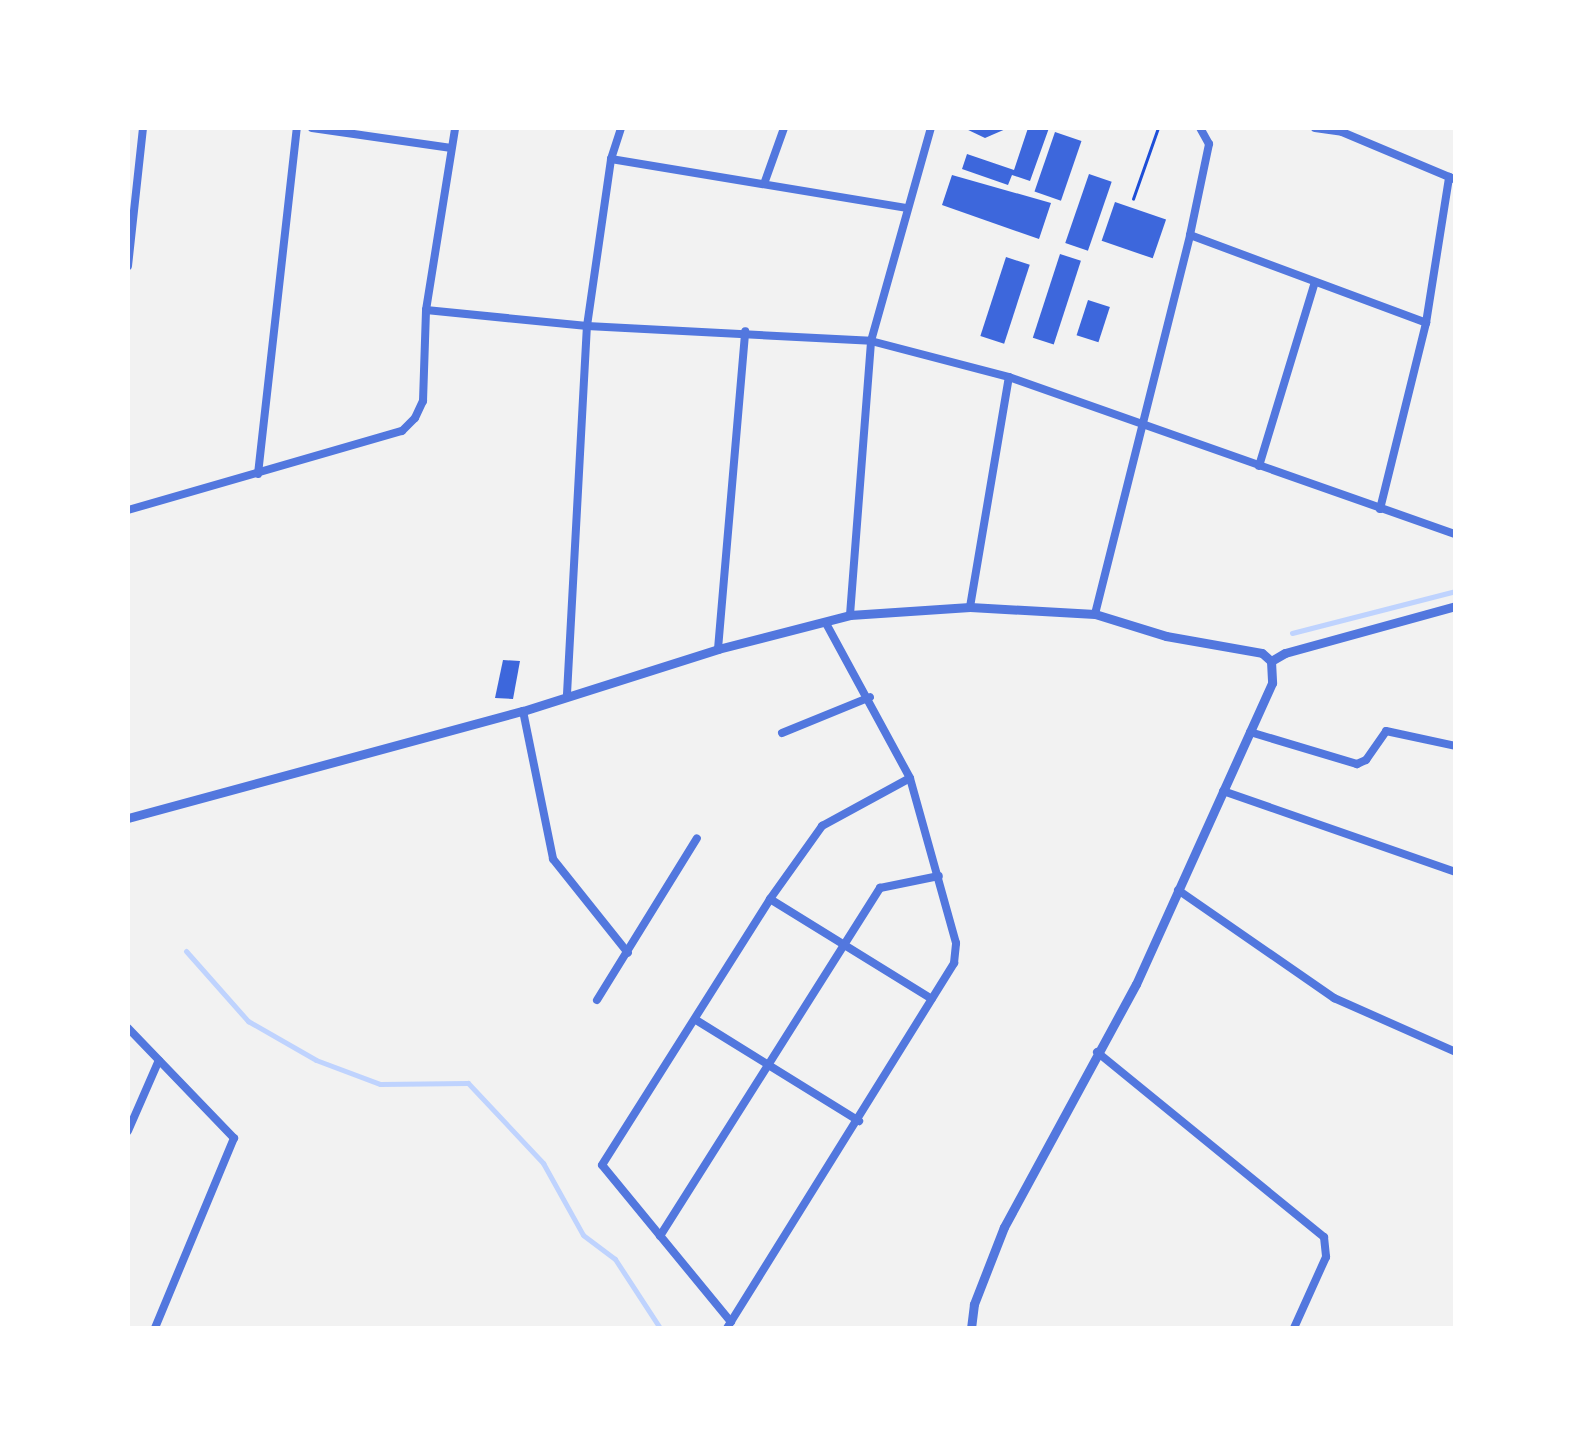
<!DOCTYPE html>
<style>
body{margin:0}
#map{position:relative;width:1583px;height:1456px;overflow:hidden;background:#f2f2f2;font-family:Ubuntu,sans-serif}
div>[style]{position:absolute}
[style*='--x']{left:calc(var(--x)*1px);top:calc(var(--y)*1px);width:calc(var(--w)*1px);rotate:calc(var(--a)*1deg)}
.stream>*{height:5px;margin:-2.5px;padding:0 2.5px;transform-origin:2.5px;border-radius:2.5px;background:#bfd3fe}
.building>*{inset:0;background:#3d67dc;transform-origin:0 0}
.path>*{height:2.5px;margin:-1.25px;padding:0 1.25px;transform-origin:1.25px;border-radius:1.25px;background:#1d4ed8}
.minor>*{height:8px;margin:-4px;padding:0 4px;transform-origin:4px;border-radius:4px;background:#5277de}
.tertiary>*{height:9px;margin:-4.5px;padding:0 4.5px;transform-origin:4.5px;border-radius:4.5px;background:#5277de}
span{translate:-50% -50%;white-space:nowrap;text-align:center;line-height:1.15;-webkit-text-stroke:8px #fff;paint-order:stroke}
.frame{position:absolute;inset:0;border:130px solid #fff;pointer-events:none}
</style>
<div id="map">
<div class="stream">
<i style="--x:1292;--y:633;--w:169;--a:-14.4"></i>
<i style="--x:186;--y:951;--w:94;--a:48.5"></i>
<i style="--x:248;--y:1021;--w:78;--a:29.8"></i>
<i style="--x:316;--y:1060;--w:68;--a:20.6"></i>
<i style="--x:380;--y:1084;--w:88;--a:-0.7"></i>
<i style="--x:468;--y:1083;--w:110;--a:46.8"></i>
<i style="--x:543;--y:1163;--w:82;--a:60.9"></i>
<i style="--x:583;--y:1235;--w:40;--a:37"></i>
<i style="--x:615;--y:1259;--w:82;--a:56.9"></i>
</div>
<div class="building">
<i style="clip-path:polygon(964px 128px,1008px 128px,985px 138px)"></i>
<i style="clip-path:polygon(1028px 128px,1049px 128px,1030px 181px,1012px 175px,1008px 185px,962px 169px,967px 154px,1014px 170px)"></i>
<i style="left:1055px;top:132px;width:28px;height:63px;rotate:19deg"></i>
<i style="left:1089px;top:174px;width:24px;height:73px;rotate:19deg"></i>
<i style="clip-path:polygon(952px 175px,1051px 203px,1039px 239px,942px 205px)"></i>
<i style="left:1115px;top:202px;width:54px;height:41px;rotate:19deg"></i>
<i style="left:1060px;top:254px;width:22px;height:88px;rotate:18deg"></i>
<i style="left:1006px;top:257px;width:25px;height:83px;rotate:18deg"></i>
<i style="left:1088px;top:300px;width:23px;height:37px;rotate:18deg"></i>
<i style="clip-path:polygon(503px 660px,520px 661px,513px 699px,495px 698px)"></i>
</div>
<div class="path">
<i style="--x:1133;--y:199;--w:75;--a:-70.6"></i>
</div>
<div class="minor">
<i style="--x:312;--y:128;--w:139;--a:8.2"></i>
<i style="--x:1315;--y:128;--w:27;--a:8"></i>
<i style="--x:1342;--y:132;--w:124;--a:22.8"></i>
<i style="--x:611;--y:159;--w:299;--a:9.4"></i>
<i style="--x:764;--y:184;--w:59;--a:-70.3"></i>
<i style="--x:1190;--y:235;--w:252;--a:20.4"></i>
<i style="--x:128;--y:266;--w:139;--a:-83.8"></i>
<i style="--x:426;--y:310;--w:162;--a:5.7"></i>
<i style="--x:587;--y:326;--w:284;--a:3"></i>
<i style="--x:871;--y:341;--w:143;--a:14.6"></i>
<i style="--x:1009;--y:377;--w:474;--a:19.4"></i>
<i style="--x:1259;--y:466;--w:192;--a:-73.1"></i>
<i style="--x:258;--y:474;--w:348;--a:-83.6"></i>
<i style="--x:1380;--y:509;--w:192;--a:-76.1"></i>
<i style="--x:1426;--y:323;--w:148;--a:-81"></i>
<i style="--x:128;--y:510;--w:285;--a:-16.1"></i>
<i style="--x:402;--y:431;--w:18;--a:-45"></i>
<i style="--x:415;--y:418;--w:19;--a:-65"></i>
<i style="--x:423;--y:401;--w:91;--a:-88.1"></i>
<i style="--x:426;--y:310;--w:184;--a:-80.9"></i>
<i style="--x:970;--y:607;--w:233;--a:-80.4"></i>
<i style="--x:1095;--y:614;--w:391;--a:-75.9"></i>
<i style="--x:1190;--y:235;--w:93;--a:-78.2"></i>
<i style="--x:1209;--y:144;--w:18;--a:-119"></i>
<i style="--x:850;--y:615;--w:275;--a:-85.6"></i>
<i style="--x:871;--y:341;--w:221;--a:-74.3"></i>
<i style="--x:718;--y:649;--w:319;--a:-85.1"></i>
<i style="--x:567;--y:694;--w:369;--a:-86.9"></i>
<i style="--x:587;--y:326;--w:169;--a:-81.8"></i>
<i style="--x:611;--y:159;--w:33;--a:-72"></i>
<i style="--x:523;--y:711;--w:151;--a:78.5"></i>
<i style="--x:553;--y:859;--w:120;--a:51.4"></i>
<i style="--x:1250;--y:732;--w:112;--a:16.7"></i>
<i style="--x:1357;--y:764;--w:10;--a:-24"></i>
<i style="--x:1366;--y:760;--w:35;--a:-55"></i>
<i style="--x:1386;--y:731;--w:72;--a:12.1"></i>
<i style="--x:782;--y:733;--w:95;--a:-22.2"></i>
<i style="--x:1223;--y:791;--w:247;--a:19.2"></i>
<i style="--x:1178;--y:890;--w:190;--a:34.7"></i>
<i style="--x:1334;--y:998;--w:133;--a:23.9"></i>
<i style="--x:770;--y:899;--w:190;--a:31.7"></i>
<i style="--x:597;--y:1000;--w:190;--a:-58.3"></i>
<i style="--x:696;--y:1020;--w:192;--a:31.8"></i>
<i style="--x:128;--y:1028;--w:153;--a:46.1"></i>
<i style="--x:234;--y:1138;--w:206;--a:112.6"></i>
<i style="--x:1097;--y:1052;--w:293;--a:39.2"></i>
<i style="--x:1324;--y:1237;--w:20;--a:84"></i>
<i style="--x:1326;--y:1257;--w:78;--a:114.3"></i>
<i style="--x:128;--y:1131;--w:77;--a:-66.4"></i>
<i style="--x:660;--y:1236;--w:412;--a:-57.7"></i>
<i style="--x:880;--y:888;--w:60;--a:-11.5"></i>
<i style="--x:731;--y:1322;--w:203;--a:-129.4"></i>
<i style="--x:602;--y:1165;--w:315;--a:-57.7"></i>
<i style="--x:770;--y:899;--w:90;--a:-54.5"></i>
<i style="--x:822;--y:826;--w:100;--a:-28.6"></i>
<i style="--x:727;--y:1328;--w:430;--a:-58.1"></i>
<i style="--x:954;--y:963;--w:20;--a:-84"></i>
<i style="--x:956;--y:943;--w:171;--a:-105.6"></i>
<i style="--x:910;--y:778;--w:176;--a:-118.5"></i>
</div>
<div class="tertiary">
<i style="--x:1271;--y:661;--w:16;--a:-30"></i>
<i style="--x:1285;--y:653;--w:177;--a:-15.4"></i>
<i style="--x:128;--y:818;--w:409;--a:-15.2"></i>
<i style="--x:523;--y:711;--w:205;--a:-17.6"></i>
<i style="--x:718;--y:649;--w:136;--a:-14.4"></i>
<i style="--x:850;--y:615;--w:120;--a:-3.8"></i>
<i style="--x:970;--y:607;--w:125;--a:3.2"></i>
<i style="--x:1095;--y:614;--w:74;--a:17.2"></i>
<i style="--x:1166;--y:636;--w:97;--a:10"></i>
<i style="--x:1262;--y:653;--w:12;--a:42"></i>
<i style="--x:1271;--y:661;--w:22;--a:87"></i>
<i style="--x:1272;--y:683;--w:330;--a:114.3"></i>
<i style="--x:1136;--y:984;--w:277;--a:118.5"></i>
<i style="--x:1004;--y:1227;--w:83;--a:111.3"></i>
<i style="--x:974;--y:1304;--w:24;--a:97"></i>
</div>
<div class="frame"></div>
</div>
